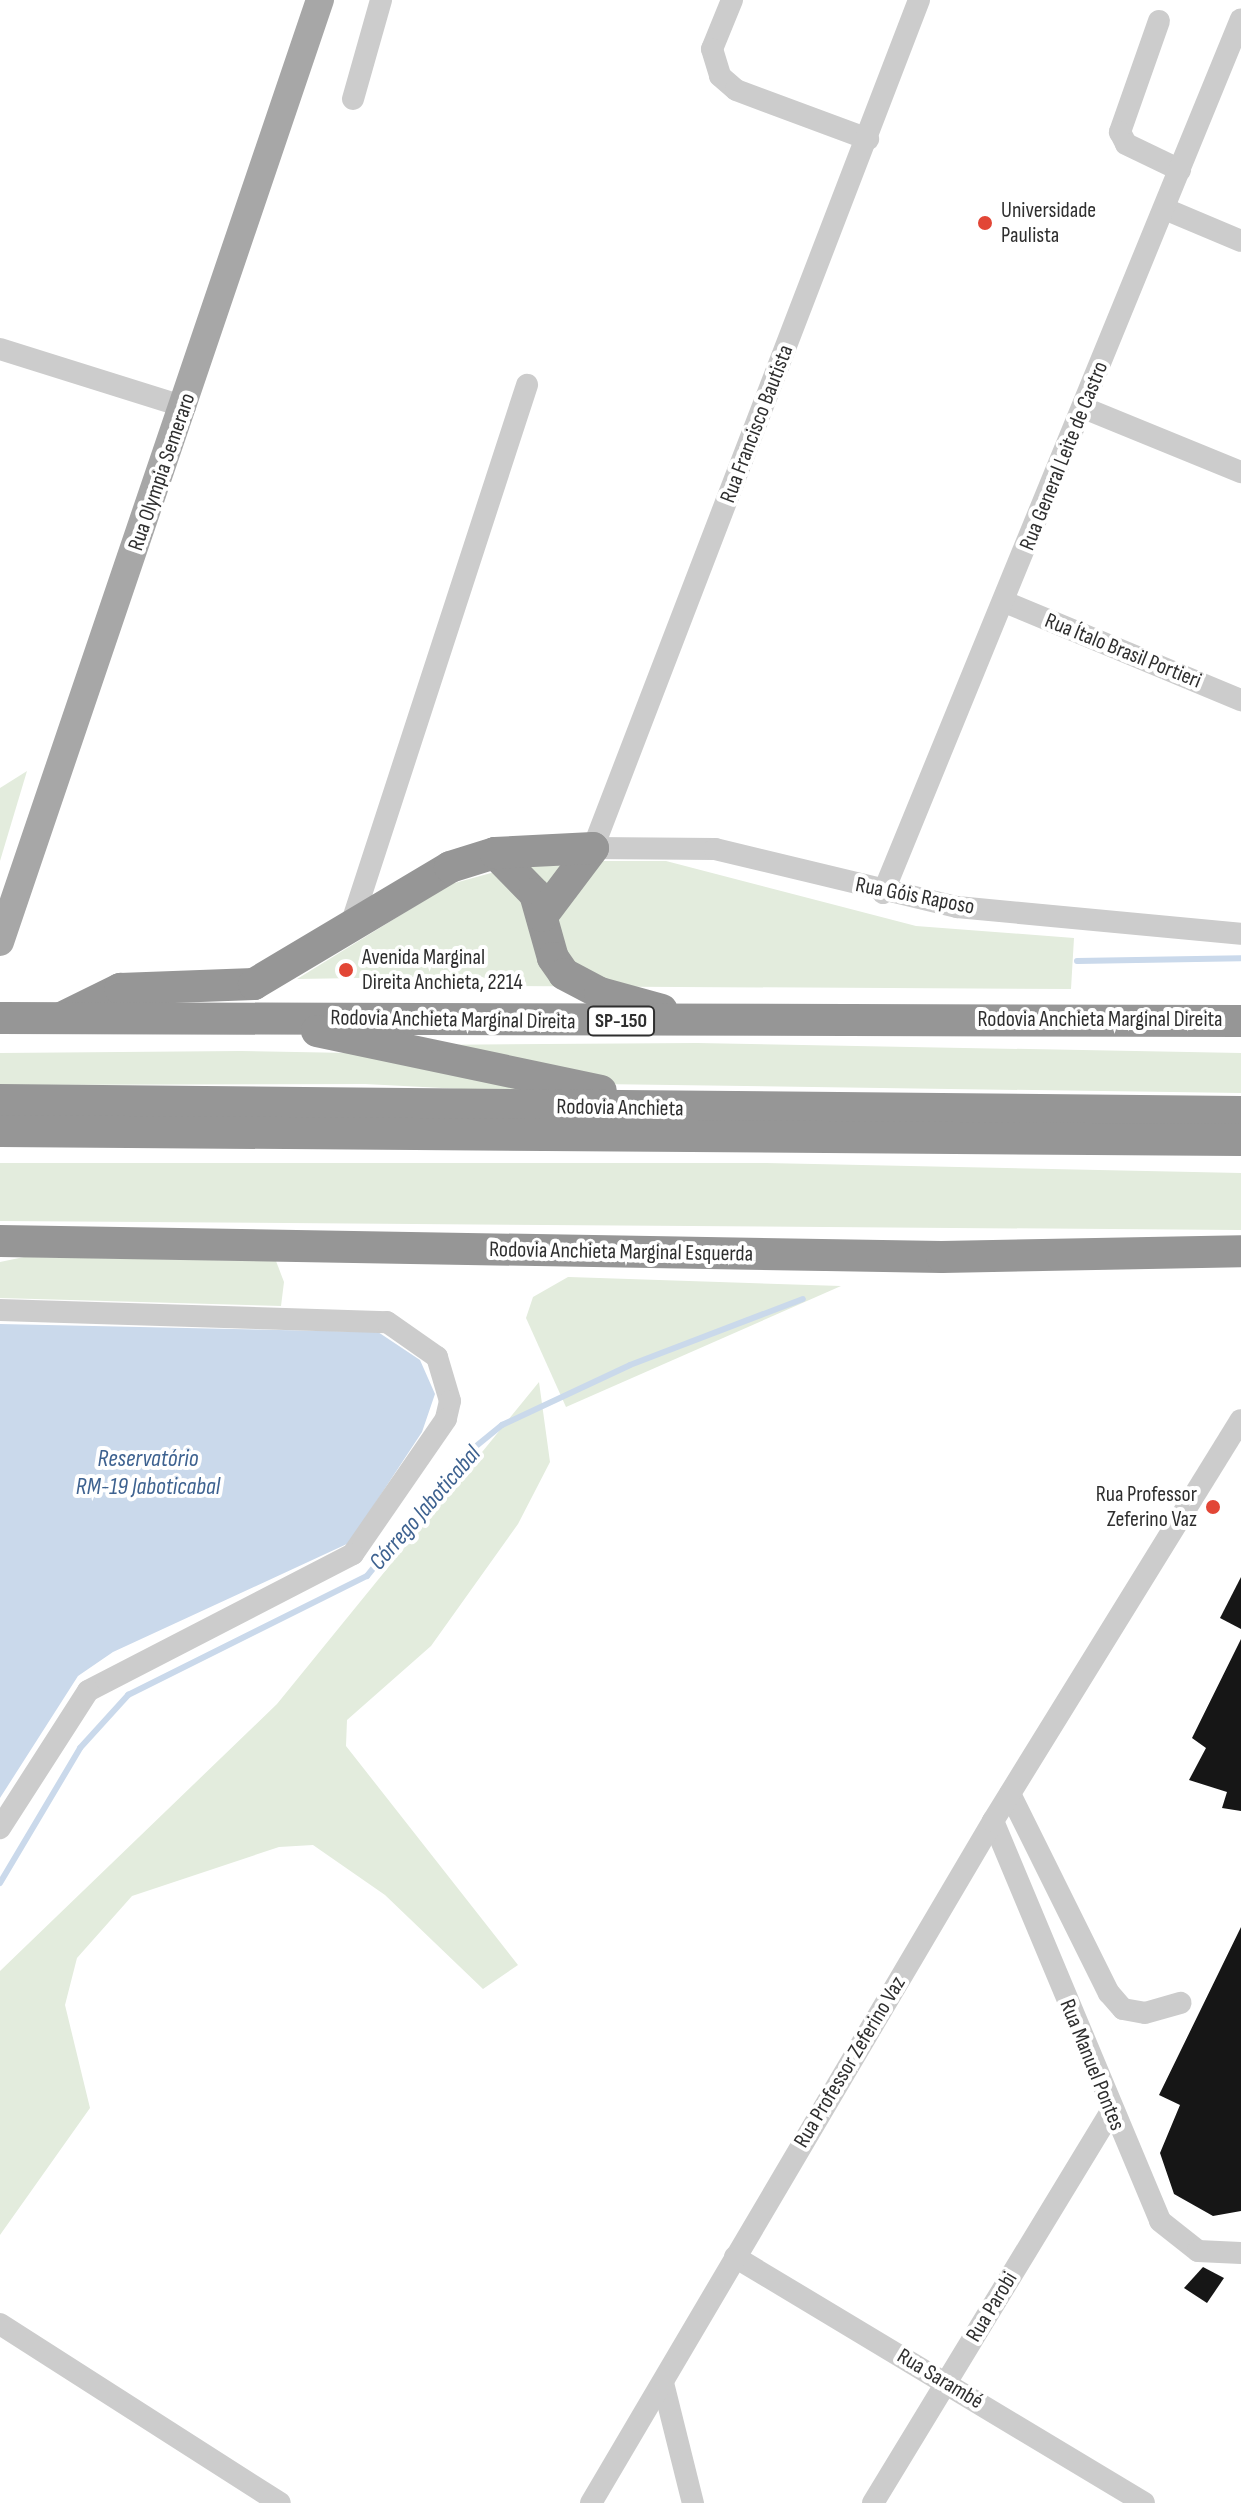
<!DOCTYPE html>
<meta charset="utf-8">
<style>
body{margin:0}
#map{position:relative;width:1241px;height:2503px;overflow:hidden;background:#fff;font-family:"Sofia Sans Condensed",sans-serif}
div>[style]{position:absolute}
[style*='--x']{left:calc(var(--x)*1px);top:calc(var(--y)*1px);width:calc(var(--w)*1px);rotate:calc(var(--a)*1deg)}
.green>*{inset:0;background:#e3ecdd}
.water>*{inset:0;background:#cad9eb}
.stream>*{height:6px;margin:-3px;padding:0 3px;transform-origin:3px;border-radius:3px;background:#cad9eb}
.building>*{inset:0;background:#161616}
.minor>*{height:22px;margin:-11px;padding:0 11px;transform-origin:11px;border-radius:11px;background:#ccc}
.major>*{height:28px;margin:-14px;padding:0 14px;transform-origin:14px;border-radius:14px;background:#a7a7a7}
.highway>*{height:32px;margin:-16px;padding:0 16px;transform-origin:16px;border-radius:16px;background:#969696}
.dots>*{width:22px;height:22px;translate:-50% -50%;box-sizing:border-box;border:4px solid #fff;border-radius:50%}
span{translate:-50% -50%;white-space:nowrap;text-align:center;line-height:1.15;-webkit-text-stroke:8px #fff;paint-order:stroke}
.shield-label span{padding:2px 6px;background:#fff;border:2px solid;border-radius:6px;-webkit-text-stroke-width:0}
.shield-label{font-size:20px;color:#2f2f2f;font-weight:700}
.poi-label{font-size:22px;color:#2f2f2f}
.left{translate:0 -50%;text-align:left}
.right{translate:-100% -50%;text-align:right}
.street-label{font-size:22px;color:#2f2f2f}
.water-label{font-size:24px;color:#3e6290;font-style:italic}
</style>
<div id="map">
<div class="green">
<i style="clip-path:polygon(27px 771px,0 861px,0 788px)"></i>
<i style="clip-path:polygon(534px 861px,666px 861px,916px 926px,1074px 938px,1071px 989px,502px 986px,480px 976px,297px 979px,451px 884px)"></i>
<i style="clip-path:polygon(697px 1043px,1241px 1053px,1241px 1093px,598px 1084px,412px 1045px)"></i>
<i style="clip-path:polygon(241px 1051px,351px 1053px,540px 1093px,365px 1084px,0 1085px,0 1053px)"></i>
<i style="clip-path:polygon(0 1163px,766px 1163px,1241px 1173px,1241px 1230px,0 1221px)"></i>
<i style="clip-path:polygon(24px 1257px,276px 1261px,284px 1282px,281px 1306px,0 1298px,0 1262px)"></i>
<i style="clip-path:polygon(568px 1277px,569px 1277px,841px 1286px,566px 1407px,526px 1318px,533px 1297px)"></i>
<i style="clip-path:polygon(539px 1382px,550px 1462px,518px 1524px,431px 1646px,347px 1720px,346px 1746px,518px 1965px,483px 1989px,385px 1895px,313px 1845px,279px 1847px,132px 1896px,77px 1958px,65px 2005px,90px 2108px,0 2235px,0 1971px,277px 1704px)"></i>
</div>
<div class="water">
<i style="clip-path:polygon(0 1324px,378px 1332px,420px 1360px,435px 1394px,422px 1432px,349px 1543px,113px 1652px,78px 1676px,0 1798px)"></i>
</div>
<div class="stream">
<i style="--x:1077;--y:961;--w:164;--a:-1"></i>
<i style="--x:0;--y:1883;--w:157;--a:-59.3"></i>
<i style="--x:80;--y:1748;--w:72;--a:-47.8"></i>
<i style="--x:128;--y:1695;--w:267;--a:-26.5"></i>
<i style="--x:367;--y:1576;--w:154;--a:-51.1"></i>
<i style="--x:464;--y:1456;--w:49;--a:-39.2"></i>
<i style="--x:502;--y:1425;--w:141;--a:-25.1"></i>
<i style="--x:630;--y:1365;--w:185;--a:-20.9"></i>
</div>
<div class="building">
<i style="clip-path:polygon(1241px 1577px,1241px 1629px,1220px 1618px)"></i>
<i style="clip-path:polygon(1241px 1639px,1241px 1811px,1222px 1808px,1227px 1792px,1189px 1780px,1206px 1748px,1192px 1738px)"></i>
<i style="clip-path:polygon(1241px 1927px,1241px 2211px,1213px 2216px,1174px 2194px,1160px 2153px,1180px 2105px,1159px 2095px)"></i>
<i style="clip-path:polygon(1203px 2267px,1224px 2278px,1207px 2303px,1184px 2288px)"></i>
</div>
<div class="minor">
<i style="--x:732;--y:0;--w:53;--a:112.2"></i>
<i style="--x:712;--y:49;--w:28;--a:73"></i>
<i style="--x:720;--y:76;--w:21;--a:41"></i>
<i style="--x:736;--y:90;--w:141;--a:20.4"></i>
<i style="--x:919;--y:0;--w:909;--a:111.03"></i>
<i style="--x:593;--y:848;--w:122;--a:0.5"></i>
<i style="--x:715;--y:849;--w:249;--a:13.5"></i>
<i style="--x:957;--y:907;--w:285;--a:5.4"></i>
<i style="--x:1159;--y:21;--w:118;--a:109.4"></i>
<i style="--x:1120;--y:132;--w:13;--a:63"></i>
<i style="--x:1126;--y:144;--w:60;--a:25.7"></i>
<i style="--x:353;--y:99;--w:103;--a:-74.2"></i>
<i style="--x:1165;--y:209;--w:82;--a:22.8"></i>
<i style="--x:0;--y:349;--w:194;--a:17.4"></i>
<i style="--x:1084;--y:408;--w:170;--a:22.2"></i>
<i style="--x:1005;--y:602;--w:256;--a:22.6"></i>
<i style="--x:883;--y:893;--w:944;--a:-67.73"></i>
<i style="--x:352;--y:922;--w:565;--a:-71.95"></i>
<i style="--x:0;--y:1310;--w:387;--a:1.8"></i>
<i style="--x:387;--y:1322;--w:61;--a:35"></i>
<i style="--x:437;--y:1357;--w:46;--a:73.5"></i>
<i style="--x:450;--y:1401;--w:18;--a:103"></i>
<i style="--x:446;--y:1419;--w:164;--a:124.6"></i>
<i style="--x:353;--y:1554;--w:298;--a:152.7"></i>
<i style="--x:88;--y:1691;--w:163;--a:122.7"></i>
<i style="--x:1010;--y:1794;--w:222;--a:63.6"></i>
<i style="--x:1109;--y:1993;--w:21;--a:49"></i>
<i style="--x:1123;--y:2009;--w:22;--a:10"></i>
<i style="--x:1145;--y:2013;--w:37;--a:-16"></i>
<i style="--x:993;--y:1821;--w:433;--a:67.3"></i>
<i style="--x:1160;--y:2221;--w:48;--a:38.3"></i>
<i style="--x:1198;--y:2251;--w:43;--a:2.7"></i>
<i style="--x:735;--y:2257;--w:477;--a:31"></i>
<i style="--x:0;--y:2324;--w:332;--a:32.6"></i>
<i style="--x:663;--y:2383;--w:124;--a:76"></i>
<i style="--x:591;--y:2503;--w:792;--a:-59.48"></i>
<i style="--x:993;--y:1821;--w:471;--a:-58.3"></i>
<i style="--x:873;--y:2503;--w:459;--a:-58.7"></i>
</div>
<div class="major">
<i style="--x:0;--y:942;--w:995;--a:-71.24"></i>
</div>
<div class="highway">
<i style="--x:495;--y:853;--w:57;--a:45.7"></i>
<i style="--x:535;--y:894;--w:66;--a:74.3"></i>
<i style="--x:553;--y:958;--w:19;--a:55"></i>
<i style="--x:564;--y:974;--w:41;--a:27.8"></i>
<i style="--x:600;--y:993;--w:64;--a:15.3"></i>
<i style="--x:542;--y:916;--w:85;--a:-53.1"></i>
<i style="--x:63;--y:1017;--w:64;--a:-26.2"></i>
<i style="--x:120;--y:989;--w:134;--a:-2.1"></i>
<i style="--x:254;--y:984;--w:228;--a:-30.8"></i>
<i style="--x:450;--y:867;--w:47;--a:-17.3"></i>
<i style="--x:495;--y:853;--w:98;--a:-2.9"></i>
<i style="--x:0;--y:1018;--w:1241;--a:0.14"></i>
<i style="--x:317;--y:1031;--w:290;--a:11.9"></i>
<i style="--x:0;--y:1100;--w:1241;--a:0.55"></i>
<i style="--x:0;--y:1131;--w:1241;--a:0.42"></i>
<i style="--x:0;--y:1241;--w:942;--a:0.97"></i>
<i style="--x:942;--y:1257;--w:299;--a:-1.1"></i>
</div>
<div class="dots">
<i style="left:985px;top:223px;background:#e24636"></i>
<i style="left:346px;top:970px;background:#e24636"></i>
<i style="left:1213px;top:1507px;background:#e24636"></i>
</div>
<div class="shield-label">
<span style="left:621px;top:1021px">SP-150</span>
</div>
<div class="poi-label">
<span class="left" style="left:1001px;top:223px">Universidade<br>Paulista</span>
<span class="left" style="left:362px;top:970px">Avenida Marginal<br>Direita Anchieta, 2214</span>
<span class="right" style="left:1197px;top:1507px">Rua Professor<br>Zeferino Vaz</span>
</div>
<div class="street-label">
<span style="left:757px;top:424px;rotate:-69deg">Rua Francisco Bautista</span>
<span style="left:1064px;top:456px;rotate:-68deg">Rua General Leite de Castro</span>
<span style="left:162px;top:472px;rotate:-71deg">Rua Olympia Semeraro</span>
<span style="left:1123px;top:651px;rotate:22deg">Rua Ítalo Brasil Portieri</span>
<span style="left:915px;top:896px;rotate:11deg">Rua Góis Raposo</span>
<span style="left:453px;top:1020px;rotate:1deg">Rodovia Anchieta Marginal Direita</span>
<span style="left:1100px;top:1020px">Rodovia Anchieta Marginal Direita</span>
<span style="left:620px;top:1108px;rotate:1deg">Rodovia Anchieta</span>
<span style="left:621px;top:1252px;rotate:1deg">Rodovia Anchieta Marginal Esquerda</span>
<span style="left:850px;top:2062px;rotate:-59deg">Rua Professor Zeferino Vaz</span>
<span style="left:1092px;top:2065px;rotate:68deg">Rua Manuel Pontes</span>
<span style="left:992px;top:2307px;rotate:-59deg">Rua Parobi</span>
<span style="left:940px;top:2379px;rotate:31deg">Rua Sarambé</span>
</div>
<div class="water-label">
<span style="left:148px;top:1473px">Reservatório<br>RM-19 Jaboticabal</span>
<span style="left:425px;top:1508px;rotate:-49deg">Córrego Jaboticabal</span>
</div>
</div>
